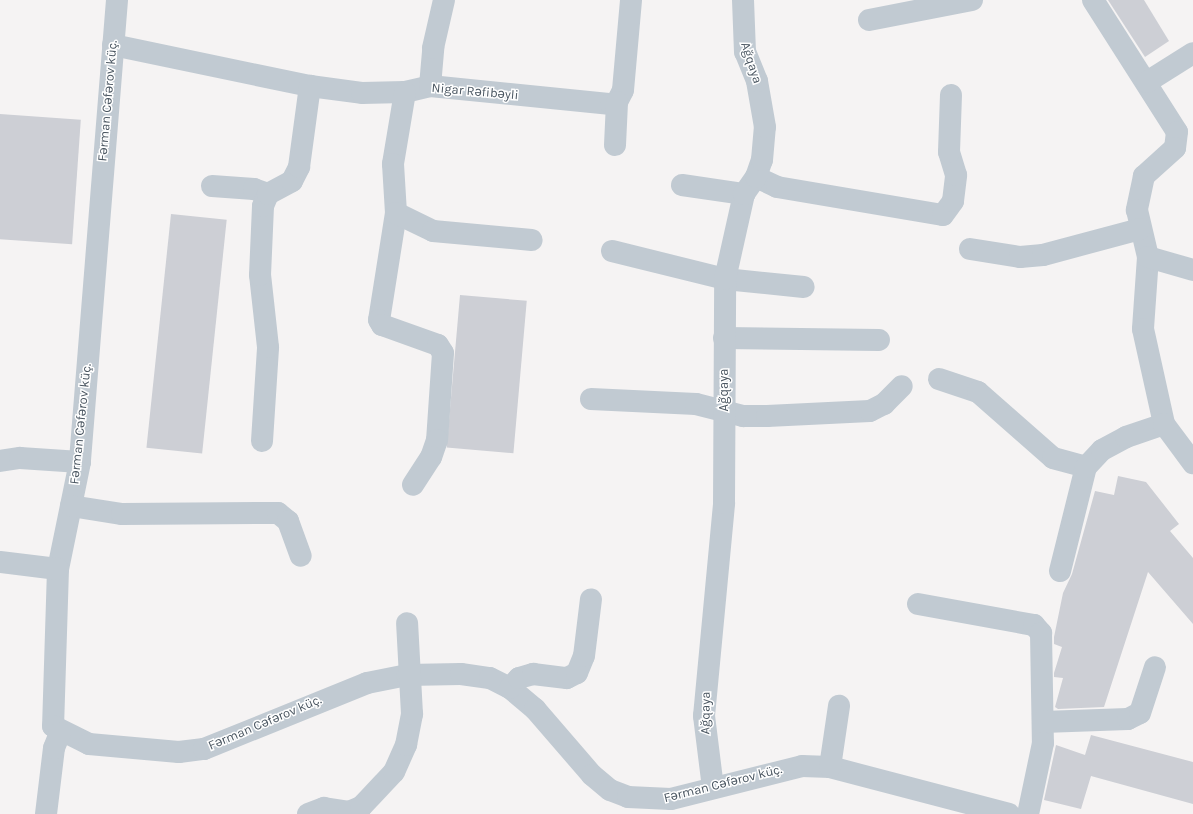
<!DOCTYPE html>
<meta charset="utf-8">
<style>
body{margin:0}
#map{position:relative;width:1193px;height:814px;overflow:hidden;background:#f5f3f3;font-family:Karla,sans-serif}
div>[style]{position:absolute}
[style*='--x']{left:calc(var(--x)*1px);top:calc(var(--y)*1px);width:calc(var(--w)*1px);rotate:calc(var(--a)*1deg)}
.building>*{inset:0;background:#cdcfd5;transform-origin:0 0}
.minor>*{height:22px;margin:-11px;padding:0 11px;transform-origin:11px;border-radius:11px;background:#c1cad2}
span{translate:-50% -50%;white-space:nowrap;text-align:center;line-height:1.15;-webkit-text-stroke:3px #fff;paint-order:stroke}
.street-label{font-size:13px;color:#4a5661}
</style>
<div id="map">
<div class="building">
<i style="clip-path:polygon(1108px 0,1144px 0,1169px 41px,1145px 57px)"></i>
<i style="left:0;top:114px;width:81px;height:125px;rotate:4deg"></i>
<i style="left:171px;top:214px;width:56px;height:235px;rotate:6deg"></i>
<i style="left:460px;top:295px;width:67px;height:153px;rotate:5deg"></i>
<i style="clip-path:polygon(1118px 476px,1146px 482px,1179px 524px,1170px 531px,1193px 558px,1193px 624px,1148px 572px,1104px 707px,1058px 709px,1055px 707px,1063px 678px,1054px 677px,1054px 673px,1062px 647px,1054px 644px,1054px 637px,1063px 593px,1072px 574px,1095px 491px,1114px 495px)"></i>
<i style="clip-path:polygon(1091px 735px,1193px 762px,1193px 804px,1091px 776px,1081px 809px,1044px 800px,1056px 745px,1085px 755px)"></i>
</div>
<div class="minor">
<i style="--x:117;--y:0;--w:463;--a:94.6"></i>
<i style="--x:80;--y:462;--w:109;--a:101.6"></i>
<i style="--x:58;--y:569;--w:157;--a:91.8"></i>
<i style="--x:53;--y:726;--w:40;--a:26.6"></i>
<i style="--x:89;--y:744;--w:90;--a:5.1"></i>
<i style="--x:179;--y:752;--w:25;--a:-7"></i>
<i style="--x:204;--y:749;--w:176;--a:-22"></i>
<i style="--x:367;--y:683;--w:41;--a:-11.3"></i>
<i style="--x:407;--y:675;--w:54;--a:-1.1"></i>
<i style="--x:461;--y:674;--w:29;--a:8"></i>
<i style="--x:490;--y:678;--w:22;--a:27"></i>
<i style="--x:510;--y:688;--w:33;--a:40"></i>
<i style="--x:535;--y:709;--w:87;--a:49.2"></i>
<i style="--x:592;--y:775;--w:23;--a:40"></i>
<i style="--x:610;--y:790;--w:19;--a:21"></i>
<i style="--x:628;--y:797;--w:43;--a:2.7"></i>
<i style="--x:671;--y:799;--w:135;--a:-14.1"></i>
<i style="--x:802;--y:766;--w:28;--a:2"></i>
<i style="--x:830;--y:767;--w:185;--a:14.7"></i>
<i style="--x:1093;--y:0;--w:156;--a:57.5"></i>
<i style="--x:1177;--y:132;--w:16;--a:97"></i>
<i style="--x:1175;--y:148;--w:42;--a:137.9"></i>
<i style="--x:1144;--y:176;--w:35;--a:102"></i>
<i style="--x:1137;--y:210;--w:48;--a:76.8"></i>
<i style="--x:1148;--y:257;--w:72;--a:94"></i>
<i style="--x:1143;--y:329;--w:97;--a:77.5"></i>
<i style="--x:869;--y:20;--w:105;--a:-11"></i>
<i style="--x:113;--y:45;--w:201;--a:11.8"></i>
<i style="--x:310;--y:86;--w:52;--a:7.7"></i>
<i style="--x:362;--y:93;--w:43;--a:-1.3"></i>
<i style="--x:405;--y:92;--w:26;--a:-13"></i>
<i style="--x:430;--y:86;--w:182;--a:5.7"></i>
<i style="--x:611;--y:104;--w:6;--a:-18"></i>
<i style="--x:617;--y:102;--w:13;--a:-63"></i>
<i style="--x:623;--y:90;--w:90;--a:-84.9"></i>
<i style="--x:1147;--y:82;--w:54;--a:-32.2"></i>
<i style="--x:430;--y:86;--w:38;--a:-85"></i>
<i style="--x:433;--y:48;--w:49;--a:-77.1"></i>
<i style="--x:405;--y:92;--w:73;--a:99.5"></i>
<i style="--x:393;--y:164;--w:49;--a:86.5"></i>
<i style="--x:396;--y:213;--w:108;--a:99"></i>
<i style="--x:379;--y:320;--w:6;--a:59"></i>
<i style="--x:382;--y:325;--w:59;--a:19.7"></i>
<i style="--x:438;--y:345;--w:9;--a:58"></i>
<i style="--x:443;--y:353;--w:87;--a:93.9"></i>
<i style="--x:437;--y:440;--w:18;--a:109"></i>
<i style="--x:431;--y:457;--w:33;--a:123"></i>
<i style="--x:615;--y:145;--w:43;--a:-87.3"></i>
<i style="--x:756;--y:177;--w:23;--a:25"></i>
<i style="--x:777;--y:187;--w:168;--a:9.6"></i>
<i style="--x:943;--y:215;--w:17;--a:-54"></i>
<i style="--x:953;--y:201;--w:26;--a:-83"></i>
<i style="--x:956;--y:175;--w:24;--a:-107"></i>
<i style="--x:949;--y:152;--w:57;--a:-88"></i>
<i style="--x:682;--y:185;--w:63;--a:8.3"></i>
<i style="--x:212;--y:186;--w:42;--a:4.1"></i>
<i style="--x:254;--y:189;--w:15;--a:20"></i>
<i style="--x:396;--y:213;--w:41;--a:25.9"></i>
<i style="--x:433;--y:231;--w:99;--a:5.2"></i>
<i style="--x:970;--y:249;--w:51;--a:9.1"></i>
<i style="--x:1020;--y:257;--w:23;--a:-5"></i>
<i style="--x:1043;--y:255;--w:100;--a:-15"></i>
<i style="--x:612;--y:251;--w:116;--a:13.9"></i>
<i style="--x:725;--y:279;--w:79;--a:5.8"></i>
<i style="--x:1148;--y:257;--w:47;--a:16.1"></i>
<i style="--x:724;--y:338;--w:155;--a:0.7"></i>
<i style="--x:939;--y:379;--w:41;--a:18.4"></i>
<i style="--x:978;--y:392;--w:100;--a:41.3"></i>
<i style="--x:1053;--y:458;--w:34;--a:15"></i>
<i style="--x:591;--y:399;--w:105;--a:2.7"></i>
<i style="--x:696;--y:404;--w:49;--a:14.3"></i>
<i style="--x:743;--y:416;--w:24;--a:0"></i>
<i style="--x:767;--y:416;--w:103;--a:-2.8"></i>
<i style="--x:870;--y:411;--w:16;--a:-27"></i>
<i style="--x:884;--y:404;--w:25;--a:-45"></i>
<i style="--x:262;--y:441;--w:94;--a:-86.3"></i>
<i style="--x:268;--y:347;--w:72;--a:-96.3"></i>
<i style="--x:260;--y:275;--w:69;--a:-87.5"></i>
<i style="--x:263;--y:206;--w:13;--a:-67"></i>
<i style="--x:268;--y:194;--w:27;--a:-28"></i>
<i style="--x:292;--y:181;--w:16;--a:-63"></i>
<i style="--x:299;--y:167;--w:82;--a:-82.3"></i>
<i style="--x:0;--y:461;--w:20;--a:-9"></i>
<i style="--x:20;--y:458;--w:60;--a:3.8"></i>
<i style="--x:71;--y:506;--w:52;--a:8.9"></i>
<i style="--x:122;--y:514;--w:156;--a:-0.4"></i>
<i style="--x:278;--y:513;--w:13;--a:39"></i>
<i style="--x:288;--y:521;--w:37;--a:70"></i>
<i style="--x:0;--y:562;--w:58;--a:6.9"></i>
<i style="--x:1060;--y:571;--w:107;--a:-76"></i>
<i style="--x:1086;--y:467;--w:23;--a:-47"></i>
<i style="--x:1102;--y:450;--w:27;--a:-28"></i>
<i style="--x:1126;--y:437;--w:40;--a:-18.9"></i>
<i style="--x:1164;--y:424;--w:49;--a:53.4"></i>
<i style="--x:918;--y:604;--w:118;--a:10.3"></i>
<i style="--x:1034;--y:625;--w:11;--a:49"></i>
<i style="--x:1041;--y:633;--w:110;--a:89"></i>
<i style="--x:1043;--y:743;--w:73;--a:101.9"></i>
<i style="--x:510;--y:688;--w:13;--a:-48"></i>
<i style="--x:519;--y:678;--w:15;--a:-16"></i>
<i style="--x:533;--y:674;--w:34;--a:7"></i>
<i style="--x:567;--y:678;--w:11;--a:-27"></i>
<i style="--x:577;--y:673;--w:18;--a:-68"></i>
<i style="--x:584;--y:656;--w:57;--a:-83"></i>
<i style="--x:1043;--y:722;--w:85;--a:-2"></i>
<i style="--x:1128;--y:719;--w:13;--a:-27"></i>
<i style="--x:1140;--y:713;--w:48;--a:-71.9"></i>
<i style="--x:830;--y:767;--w:62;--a:-81.6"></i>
<i style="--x:713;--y:788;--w:73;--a:-97.1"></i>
<i style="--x:704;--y:716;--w:214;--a:-84.6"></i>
<i style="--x:724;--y:503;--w:224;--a:-89.7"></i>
<i style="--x:725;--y:279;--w:87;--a:-77.4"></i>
<i style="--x:744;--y:194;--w:21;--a:-55"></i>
<i style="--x:756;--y:177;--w:18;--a:-71"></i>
<i style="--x:762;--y:160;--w:33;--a:-85"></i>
<i style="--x:765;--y:127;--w:47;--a:-99.9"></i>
<i style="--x:757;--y:81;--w:31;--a:-112"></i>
<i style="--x:745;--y:52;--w:52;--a:-92.2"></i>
<i style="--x:46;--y:814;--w:66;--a:-83.1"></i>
<i style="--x:54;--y:748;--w:16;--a:-68"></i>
<i style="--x:308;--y:814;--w:17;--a:-21"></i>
<i style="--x:324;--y:808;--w:25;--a:9"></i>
<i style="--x:349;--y:812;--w:13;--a:-23"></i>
<i style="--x:361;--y:807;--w:48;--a:-46.7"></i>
<i style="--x:394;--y:772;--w:30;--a:-66"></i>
<i style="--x:406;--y:745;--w:32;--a:-79"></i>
<i style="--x:412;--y:714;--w:91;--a:-93.1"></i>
</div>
<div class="street-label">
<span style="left:751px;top:63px;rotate:72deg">Ağqaya</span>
<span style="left:475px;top:92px;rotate:5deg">Nigar Rəfibəyli</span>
<span style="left:108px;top:101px;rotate:-85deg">Fərman Cəfərov küç.</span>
<span style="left:724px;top:390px;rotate:-90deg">Ağqaya</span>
<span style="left:81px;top:424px;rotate:-84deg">Fərman Cəfərov küç.</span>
<span style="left:706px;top:713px;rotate:-89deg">Ağqaya</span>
<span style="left:265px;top:723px;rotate:-23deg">Fərman Cəfərov küç.</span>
<span style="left:723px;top:784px;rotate:-14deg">Fərman Cəfərov küç.</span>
</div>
</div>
